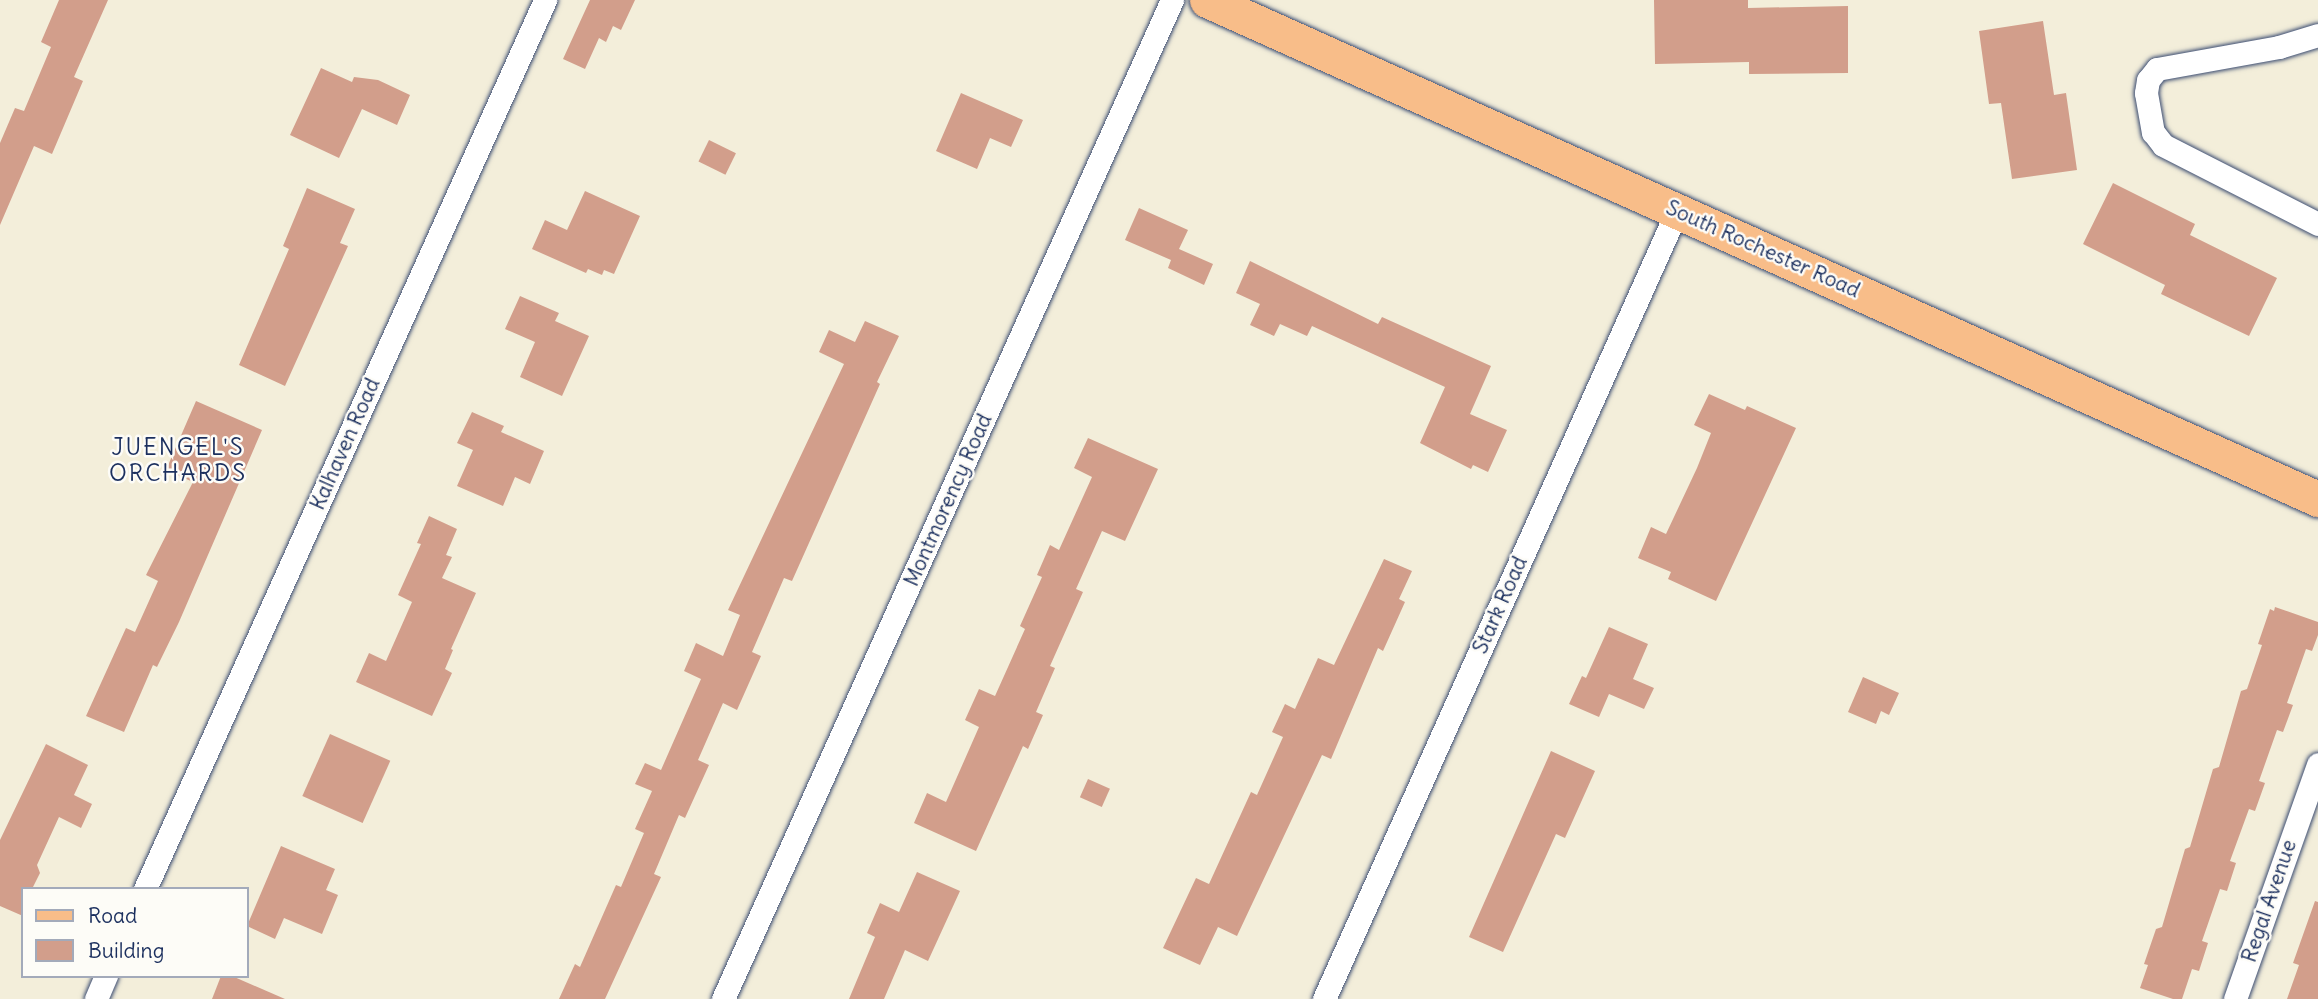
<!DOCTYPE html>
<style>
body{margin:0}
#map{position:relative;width:2318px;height:999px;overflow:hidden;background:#f3eeda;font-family:Delius,sans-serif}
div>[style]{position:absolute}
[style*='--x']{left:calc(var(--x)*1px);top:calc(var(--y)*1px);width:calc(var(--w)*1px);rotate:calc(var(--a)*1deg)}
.building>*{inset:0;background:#d29e8b;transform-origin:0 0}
.roads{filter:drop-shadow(0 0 2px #3b4c71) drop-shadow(0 0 2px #3b4c71)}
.street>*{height:23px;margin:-11.5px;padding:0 11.5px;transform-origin:11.5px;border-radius:11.5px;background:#fff}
.primary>*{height:35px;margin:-17.5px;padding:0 17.5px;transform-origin:17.5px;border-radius:17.5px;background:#f8bd89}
span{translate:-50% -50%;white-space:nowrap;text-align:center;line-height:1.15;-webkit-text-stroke:5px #fdfcf7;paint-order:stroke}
.street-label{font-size:21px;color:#1b2f5e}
.neighbourhood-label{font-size:23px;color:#1b2f5e;letter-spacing:2px}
.legend{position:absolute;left:21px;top:887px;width:228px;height:91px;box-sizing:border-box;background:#fdfcf7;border:2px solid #a3aaba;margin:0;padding:9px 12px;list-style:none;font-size:21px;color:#1b2f5e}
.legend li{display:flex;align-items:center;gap:14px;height:35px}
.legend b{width:35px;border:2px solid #a3aaba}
</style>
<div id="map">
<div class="building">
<i style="clip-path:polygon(59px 0,108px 0,74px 77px,83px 81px,52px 154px,34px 146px,0 225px,0 143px,15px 108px,24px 111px,51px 47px,41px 42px)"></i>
<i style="clip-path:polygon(590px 0,635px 0,621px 30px,613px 26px,606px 42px,599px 38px,585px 69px,563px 59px)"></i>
<i style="clip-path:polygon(1654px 0,1748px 0,1748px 8px,1848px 6px,1848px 73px,1749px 74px,1749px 62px,1655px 64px)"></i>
<i style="clip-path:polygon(2043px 21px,2054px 95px,2066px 93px,2077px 170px,2012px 179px,2001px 103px,1989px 104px,1979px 31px)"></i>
<i style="clip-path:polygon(321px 68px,352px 82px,354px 77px,378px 80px,410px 95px,397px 125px,362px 109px,339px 158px,290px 135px)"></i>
<i style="clip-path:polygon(961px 93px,1023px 120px,1011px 147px,990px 138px,977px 169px,936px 151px)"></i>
<i style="left:709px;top:140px;width:30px;height:24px;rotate:26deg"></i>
<i style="clip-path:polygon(2113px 183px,2195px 224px,2190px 235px,2277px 278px,2249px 336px,2161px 294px,2165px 285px,2083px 244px)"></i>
<i style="clip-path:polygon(307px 188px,355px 209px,340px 243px,348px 246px,285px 386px,239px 365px,289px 249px,283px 246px)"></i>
<i style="clip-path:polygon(585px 191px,640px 216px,614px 274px,604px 270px,602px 275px,588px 269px,586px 273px,532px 249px,545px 220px,567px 230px)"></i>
<i style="clip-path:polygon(1139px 208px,1188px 230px,1179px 249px,1213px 264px,1204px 285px,1168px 268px,1171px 260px,1125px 240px)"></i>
<i style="clip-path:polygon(1250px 261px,1378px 324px,1382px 317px,1491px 366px,1470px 414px,1507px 430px,1488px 472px,1473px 465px,1471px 469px,1420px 443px,1445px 387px,1312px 326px,1307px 336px,1280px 324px,1274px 336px,1250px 325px,1260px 304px,1236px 293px)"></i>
<i style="clip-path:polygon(520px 296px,559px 313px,555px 321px,589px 336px,562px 396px,520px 377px,535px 342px,505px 329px)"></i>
<i style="clip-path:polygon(865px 321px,899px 336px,877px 382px,880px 384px,792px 581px,784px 578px,752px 652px,761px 656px,737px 710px,723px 703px,698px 760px,709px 765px,685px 818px,679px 815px,654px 874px,661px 877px,605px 999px,559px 999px,575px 964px,580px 967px,616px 885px,621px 887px,644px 833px,635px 829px,652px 791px,635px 784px,645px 763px,661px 770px,701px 679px,684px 671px,696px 643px,723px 656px,740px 615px,728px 610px,844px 364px,819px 352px,829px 330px,855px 342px)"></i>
<i style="clip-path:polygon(1709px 394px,1745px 410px,1747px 406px,1796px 428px,1716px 601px,1668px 579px,1671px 572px,1638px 558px,1651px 527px,1666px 534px,1697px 468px,1711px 433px,1694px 425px)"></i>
<i style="clip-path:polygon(196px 401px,262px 430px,179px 622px,157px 667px,153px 665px,124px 732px,86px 716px,126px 628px,135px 632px,158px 581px,146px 575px,193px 482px,166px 470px)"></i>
<i style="clip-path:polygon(472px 412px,504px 426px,501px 432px,544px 451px,530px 484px,515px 477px,503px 506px,457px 486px,473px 450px,457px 443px)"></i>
<i style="clip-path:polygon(1088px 438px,1158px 469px,1125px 541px,1102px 531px,1076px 589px,1083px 592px,1050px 666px,1055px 668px,1036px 712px,1043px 715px,1028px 749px,1023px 746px,976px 851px,914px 823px,927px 793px,946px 802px,979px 727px,965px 720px,979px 689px,995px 696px,1025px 629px,1020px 626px,1042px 577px,1037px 575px,1050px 545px,1059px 550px,1092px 477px,1074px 468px)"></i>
<i style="clip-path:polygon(429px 516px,457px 529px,446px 555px,452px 557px,442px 578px,476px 593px,451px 649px,453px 650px,445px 669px,452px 673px,432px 716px,356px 682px,369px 653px,386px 661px,412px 602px,398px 595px,421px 544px,417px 543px)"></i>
<i style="clip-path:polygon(1384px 559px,1412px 571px,1399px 599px,1405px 602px,1383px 651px,1378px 648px,1331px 759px,1322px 755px,1237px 936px,1218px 927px,1200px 965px,1163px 948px,1196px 878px,1209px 884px,1251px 792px,1257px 795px,1283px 737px,1272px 732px,1285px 704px,1295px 709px,1318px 658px,1334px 665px)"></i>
<i style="clip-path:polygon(2275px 607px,2318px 622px,2318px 635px,2312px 651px,2306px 649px,2287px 703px,2293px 705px,2283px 732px,2277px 730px,2259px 781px,2265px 783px,2255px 811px,2249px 809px,2230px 861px,2236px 863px,2227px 891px,2220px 889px,2202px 941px,2208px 943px,2199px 971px,2192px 969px,2182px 999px,2173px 999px,2140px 988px,2148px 965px,2144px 964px,2156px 929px,2162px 927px,2185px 849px,2190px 847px,2213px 769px,2219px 767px,2241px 691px,2247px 689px,2262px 645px,2258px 644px,2270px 609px,2274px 611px)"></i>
<i style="clip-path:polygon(1609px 627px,1648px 644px,1633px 679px,1654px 688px,1644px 709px,1609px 694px,1599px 717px,1569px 704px,1582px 676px,1586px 678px)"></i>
<i style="clip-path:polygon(1863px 677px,1899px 693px,1889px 715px,1881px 711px,1876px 724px,1848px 712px)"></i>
<i style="left:330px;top:734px;width:66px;height:68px;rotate:24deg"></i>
<i style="clip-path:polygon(46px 744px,88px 765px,74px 795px,92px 804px,81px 828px,59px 817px,37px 865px,40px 873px,32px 889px,23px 889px,23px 916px,0 906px,0 840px)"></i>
<i style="clip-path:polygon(1551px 751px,1595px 771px,1565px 838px,1556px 834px,1503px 952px,1469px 937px)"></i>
<i style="left:1088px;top:779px;width:24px;height:20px;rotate:24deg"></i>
<i style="clip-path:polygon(281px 846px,335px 869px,326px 890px,338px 895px,322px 934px,284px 918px,275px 939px,247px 926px)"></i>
<i style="clip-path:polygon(917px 872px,960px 891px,928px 961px,905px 950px,884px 999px,849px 999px,875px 937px,867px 933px,880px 903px,899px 912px)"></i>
<i style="clip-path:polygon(2315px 901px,2318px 902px,2318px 999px,2287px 999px,2299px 965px,2293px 963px)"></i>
<i style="clip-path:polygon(221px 976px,232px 976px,285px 999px,212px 999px)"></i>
</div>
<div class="roads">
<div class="street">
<i style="--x:2318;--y:35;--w:41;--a:162.9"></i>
<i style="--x:2279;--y:47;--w:124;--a:169.8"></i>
<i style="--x:2157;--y:69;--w:14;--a:129"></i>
<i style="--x:2148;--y:80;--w:13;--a:99"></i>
<i style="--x:2146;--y:93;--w:40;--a:80"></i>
<i style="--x:2153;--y:132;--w:16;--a:52"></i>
<i style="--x:2163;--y:145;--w:174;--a:27"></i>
<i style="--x:145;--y:889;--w:975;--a:-65.77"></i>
<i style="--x:96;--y:999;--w:25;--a:-67"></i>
<i style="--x:723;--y:999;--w:1095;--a:-65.8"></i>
<i style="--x:1324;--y:999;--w:863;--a:-65.87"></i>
<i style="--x:2235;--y:999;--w:249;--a:-70.5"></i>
</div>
<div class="primary">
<i style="--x:1207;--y:0;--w:1218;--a:24.19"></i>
</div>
</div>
<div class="street-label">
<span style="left:1763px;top:249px;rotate:24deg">South Rochester Road</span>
<span style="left:345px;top:444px;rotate:-66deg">Kalhaven Road</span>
<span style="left:948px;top:500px;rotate:-66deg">Montmorency Road</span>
<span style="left:1500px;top:605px;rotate:-66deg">Stark Road</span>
<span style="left:2269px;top:901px;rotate:-71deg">Regal Avenue</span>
</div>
<div class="neighbourhood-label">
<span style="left:178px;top:460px">JUENGEL'S<br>ORCHARDS</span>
</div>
<ul class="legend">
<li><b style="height:9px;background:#f8bd89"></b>Road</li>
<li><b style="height:19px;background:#d29e8b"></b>Building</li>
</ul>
</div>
